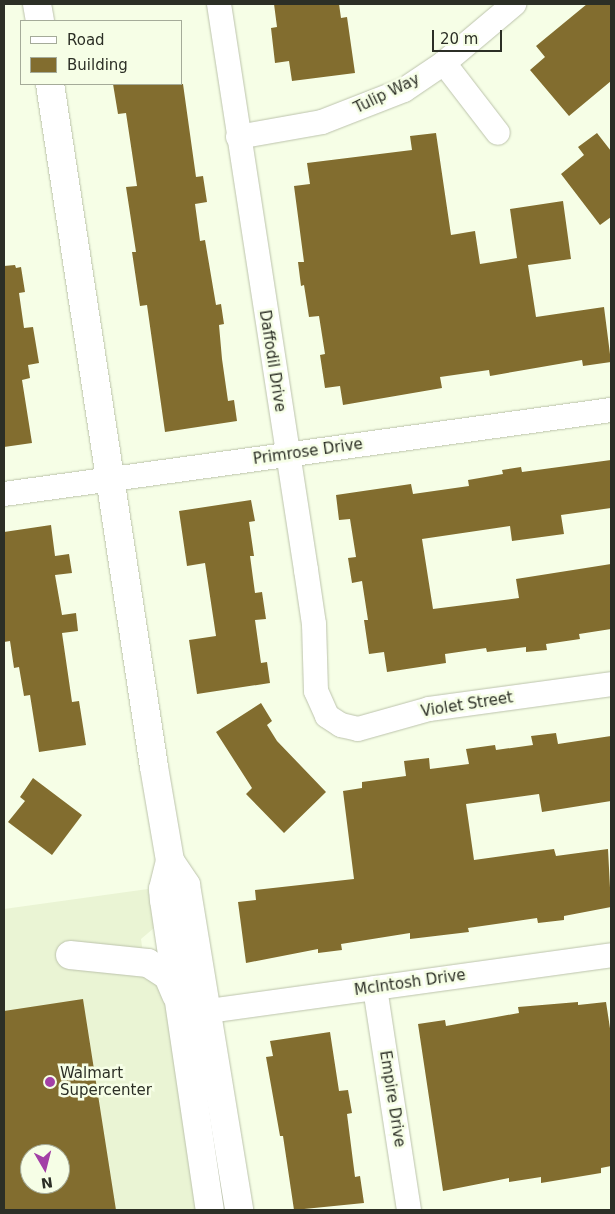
<!DOCTYPE html>
<style>
body{margin:0}
#map{position:relative;width:615px;height:1214px;overflow:hidden;background:#f6fee6;font-family:"DejaVu Sans",sans-serif}
div>[style]{position:absolute}
[style*='--x']{left:calc(var(--x)*1px);top:calc(var(--y)*1px);width:calc(var(--w)*1px);rotate:calc(var(--a)*1deg)}
.built>*{inset:0;background:#eaf4d4}
.building>*{inset:0;background:#826d2f}
.roads{filter:drop-shadow(0 0 1px #bcc3ac) drop-shadow(0 0 1px #bcc3ac)}
.street>*{height:24px;margin:-12px;padding:0 12px;transform-origin:12px;border-radius:12px;background:#fff}
.secondary>*{height:28px;margin:-14px;padding:0 14px;transform-origin:14px;border-radius:14px;background:#fff}
.dots>*{width:14px;height:14px;translate:-50% -50%;box-sizing:border-box;border:2px solid #f6fee6;border-radius:50%}
span{translate:-50% -50%;white-space:nowrap;text-align:center;line-height:1.15;-webkit-text-stroke:5px #f6fee6;paint-order:stroke}
.street-label{font-size:15px;color:#2c2f26}
.poi-label{font-size:15px;color:#2c2f26}
.left{translate:0 -50%;text-align:left}
.frame{position:absolute;inset:0;border:5px solid #2c2f26;pointer-events:none}
.legend{position:absolute;left:20px;top:20px;width:162px;height:65px;box-sizing:border-box;background:#f6fee6;border:1px solid #a5ab99;margin:0;padding:6px 9px;list-style:none;font-size:15px;color:#2c2f26}
.legend li{display:flex;align-items:center;gap:10px;height:25px}
.legend b{width:25px;border:1px solid #a5ab99}
.north{position:absolute;left:20px;top:1144px;width:50px;height:50px;box-sizing:border-box;background:#f6fee6;border:1px solid #a5ab99;border-radius:50%;rotate:172deg;font-size:14px;font-weight:700;line-height:20px;text-align:center;color:#2c2f26}
.north::after{content:'';display:block;margin:auto;width:18px;height:22px;background:#a340a6;clip-path:polygon(50% 0,100% 100%,50% 72%,0 100%)}
.scale{position:absolute;left:432px;top:30px;width:70px;height:22px;box-sizing:border-box;border:2px solid #2c2f26;border-top:0;padding-left:6px;font-size:15px;line-height:18px;white-space:nowrap;color:#2c2f26;-webkit-text-stroke:4px #f6fee6;paint-order:stroke}
</style>
<div id="map">
<div class="built">
<i style="clip-path:polygon(evenodd,148px 889px,154px 928px,141px 939px,145px 968px,165px 985px,198px 1210px,4px 1210px,4px 909px,148px 889px,30px 1154px,60px 1154px,60px 1184px,30px 1184px,30px 1154px)"></i>
</div>
<div class="building">
<i style="clip-path:polygon(274px 4px,339px 4px,341px 18px,347px 17px,355px 73px,292px 81px,289px 61px,275px 63px,271px 28px,277px 27px)"></i>
<i style="clip-path:polygon(587px 4px,611px 4px,611px 81px,569px 116px,530px 70px,545px 57px,536px 46px)"></i>
<i style="clip-path:polygon(113px 84px,183px 84px,196px 177px,203px 176px,207px 202px,195px 204px,200px 241px,205px 240px,216px 305px,221px 304px,224px 324px,219px 325px,222px 359px,228px 401px,234px 400px,237px 421px,165px 432px,147px 305px,140px 306px,132px 252px,136px 252px,126px 187px,137px 186px,126px 113px,118px 114px)"></i>
<i style="clip-path:polygon(436px 133px,451px 235px,475px 231px,480px 264px,517px 258px,510px 209px,563px 201px,571px 259px,528px 265px,536px 317px,604px 307px,611px 362px,583px 366px,582px 360px,490px 376px,489px 370px,440px 377px,442px 388px,343px 405px,340px 386px,325px 388px,320px 355px,325px 354px,319px 316px,309px 317px,304px 285px,301px 286px,298px 262px,304px 262px,294px 186px,310px 184px,307px 163px,412px 150px,410px 136px)"></i>
<i style="clip-path:polygon(597px 133px,611px 151px,611px 217px,600px 225px,561px 174px,584px 155px,578px 147px)"></i>
<i style="clip-path:polygon(15px 265px,16px 268px,21px 267px,25px 292px,19px 293px,24px 328px,33px 327px,39px 363px,28px 365px,30px 378px,22px 380px,32px 443px,4px 447px,4px 266px)"></i>
<i style="clip-path:polygon(611px 460px,611px 508px,561px 515px,564px 534px,512px 541px,510px 526px,422px 539px,433px 609px,519px 598px,516px 579px,611px 564px,611px 629px,579px 634px,580px 639px,546px 644px,547px 650px,526px 652px,526px 647px,487px 652px,486px 648px,445px 654px,446px 663px,387px 672px,384px 652px,369px 654px,364px 620px,368px 620px,362px 581px,352px 583px,348px 558px,356px 557px,350px 519px,339px 520px,336px 495px,411px 484px,413px 494px,469px 486px,468px 480px,503px 474px,502px 470px,521px 467px,522px 472px)"></i>
<i style="clip-path:polygon(251px 500px,255px 521px,249px 522px,254px 556px,250px 556px,255px 593px,262px 592px,266px 619px,255px 620px,261px 663px,267px 662px,270px 683px,197px 694px,189px 640px,216px 636px,205px 563px,187px 566px,179px 511px)"></i>
<i style="clip-path:polygon(51px 525px,55px 556px,69px 554px,72px 573px,55px 575px,62px 615px,76px 613px,78px 631px,62px 633px,72px 702px,79px 701px,86px 745px,39px 752px,30px 695px,24px 696px,19px 667px,14px 668px,10px 641px,4px 642px,4px 532px)"></i>
<i style="clip-path:polygon(261px 703px,272px 721px,267px 725px,277px 741px,326px 792px,284px 833px,246px 794px,252px 788px,216px 732px)"></i>
<i style="clip-path:polygon(556px 733px,558px 744px,611px 736px,611px 801px,542px 812px,539px 794px,466px 804px,474px 860px,554px 849px,556px 856px,608px 849px,611px 907px,564px 916px,564px 920px,538px 923px,537px 918px,468px 928px,469px 932px,410px 939px,410px 933px,341px 944px,342px 950px,318px 953px,318px 949px,246px 963px,238px 902px,256px 900px,255px 890px,354px 879px,343px 791px,362px 788px,362px 782px,406px 776px,404px 761px,429px 758px,430px 769px,469px 764px,466px 749px,495px 745px,496px 750px,533px 745px,531px 736px)"></i>
<i style="clip-path:polygon(33px 778px,82px 815px,52px 855px,8px 822px,25px 801px,20px 797px)"></i>
<i style="clip-path:polygon(evenodd,83px 999px,116px 1210px,4px 1210px,4px 1011px,83px 999px,30px 1154px,60px 1154px,60px 1184px,30px 1184px,30px 1154px)"></i>
<i style="clip-path:polygon(578px 1002px,578px 1005px,606px 1002px,611px 1035px,611px 1166px,601px 1168px,601px 1173px,541px 1183px,541px 1177px,509px 1182px,509px 1178px,443px 1191px,418px 1024px,445px 1020px,446px 1026px,519px 1013px,518px 1007px)"></i>
<i style="clip-path:polygon(330px 1032px,339px 1091px,348px 1090px,352px 1113px,347px 1114px,355px 1177px,360px 1176px,364px 1203px,294px 1210px,283px 1136px,280px 1136px,266px 1057px,273px 1056px,270px 1041px)"></i>
</div>
<div class="roads">
<div class="street">
<i style="--x:219;--y:4;--w:573;--a:81.26"></i>
<i style="--x:306;--y:570;--w:55;--a:81.6"></i>
<i style="--x:314;--y:624;--w:67;--a:88.3"></i>
<i style="--x:316;--y:691;--w:27;--a:66"></i>
<i style="--x:327;--y:716;--w:17;--a:33"></i>
<i style="--x:341;--y:725;--w:17;--a:13"></i>
<i style="--x:358;--y:729;--w:74;--a:-15.7"></i>
<i style="--x:429;--y:709;--w:184;--a:-7.8"></i>
<i style="--x:444;--y:63;--w:88;--a:52.4"></i>
<i style="--x:238;--y:137;--w:85;--a:-10.1"></i>
<i style="--x:322;--y:122;--w:88;--a:-21.3"></i>
<i style="--x:404;--y:90;--w:48;--a:-34"></i>
<i style="--x:444;--y:63;--w:92;--a:-40.1"></i>
<i style="--x:4;--y:494;--w:613;--a:-7.88"></i>
<i style="--x:375;--y:988;--w:225;--a:81.3"></i>
<i style="--x:209;--y:1011;--w:406;--a:-7.9"></i>
</div>
<div class="secondary">
<i style="--x:37;--y:4;--w:17;--a:80"></i>
<i style="--x:50;--y:84;--w:691;--a:81.34"></i>
<i style="--x:154;--y:767;--w:95;--a:80.3"></i>
<i style="--x:170;--y:861;--w:29;--a:56"></i>
<i style="--x:186;--y:885;--w:329;--a:80.7"></i>
<i style="--x:170;--y:861;--w:29;--a:104"></i>
<i style="--x:163;--y:889;--w:11;--a:85"></i>
<i style="--x:164;--y:900;--w:313;--a:81.6"></i>
<i style="--x:70;--y:955;--w:78;--a:5.9"></i>
<i style="--x:148;--y:963;--w:24;--a:33"></i>
<i style="--x:168;--y:976;--w:21;--a:67"></i>
</div>
</div>
<div class="dots">
<i style="left:50px;top:1082px;background:#a340a6"></i>
</div>
<div class="street-label">
<span style="left:387px;top:94px;rotate:-26deg">Tulip Way</span>
<span style="left:272px;top:361px;rotate:81deg">Daffodil Drive</span>
<span style="left:308px;top:452px;rotate:-8deg">Primrose Drive</span>
<span style="left:467px;top:705px;rotate:-9deg">Violet Street</span>
<span style="left:410px;top:983px;rotate:-8deg">McIntosh Drive</span>
<span style="left:392px;top:1099px;rotate:81deg">Empire Drive</span>
</div>
<div class="poi-label">
<span class="left" style="left:60px;top:1082px">Walmart<br>Supercenter</span>
</div>
<div class="frame"></div>
<ul class="legend">
<li><b style="height:6px;background:#fff"></b>Road</li>
<li><b style="height:14px;background:#826d2f"></b>Building</li>
</ul>
<div class="north">N</div>
<div class="scale">20 m</div>
</div>
